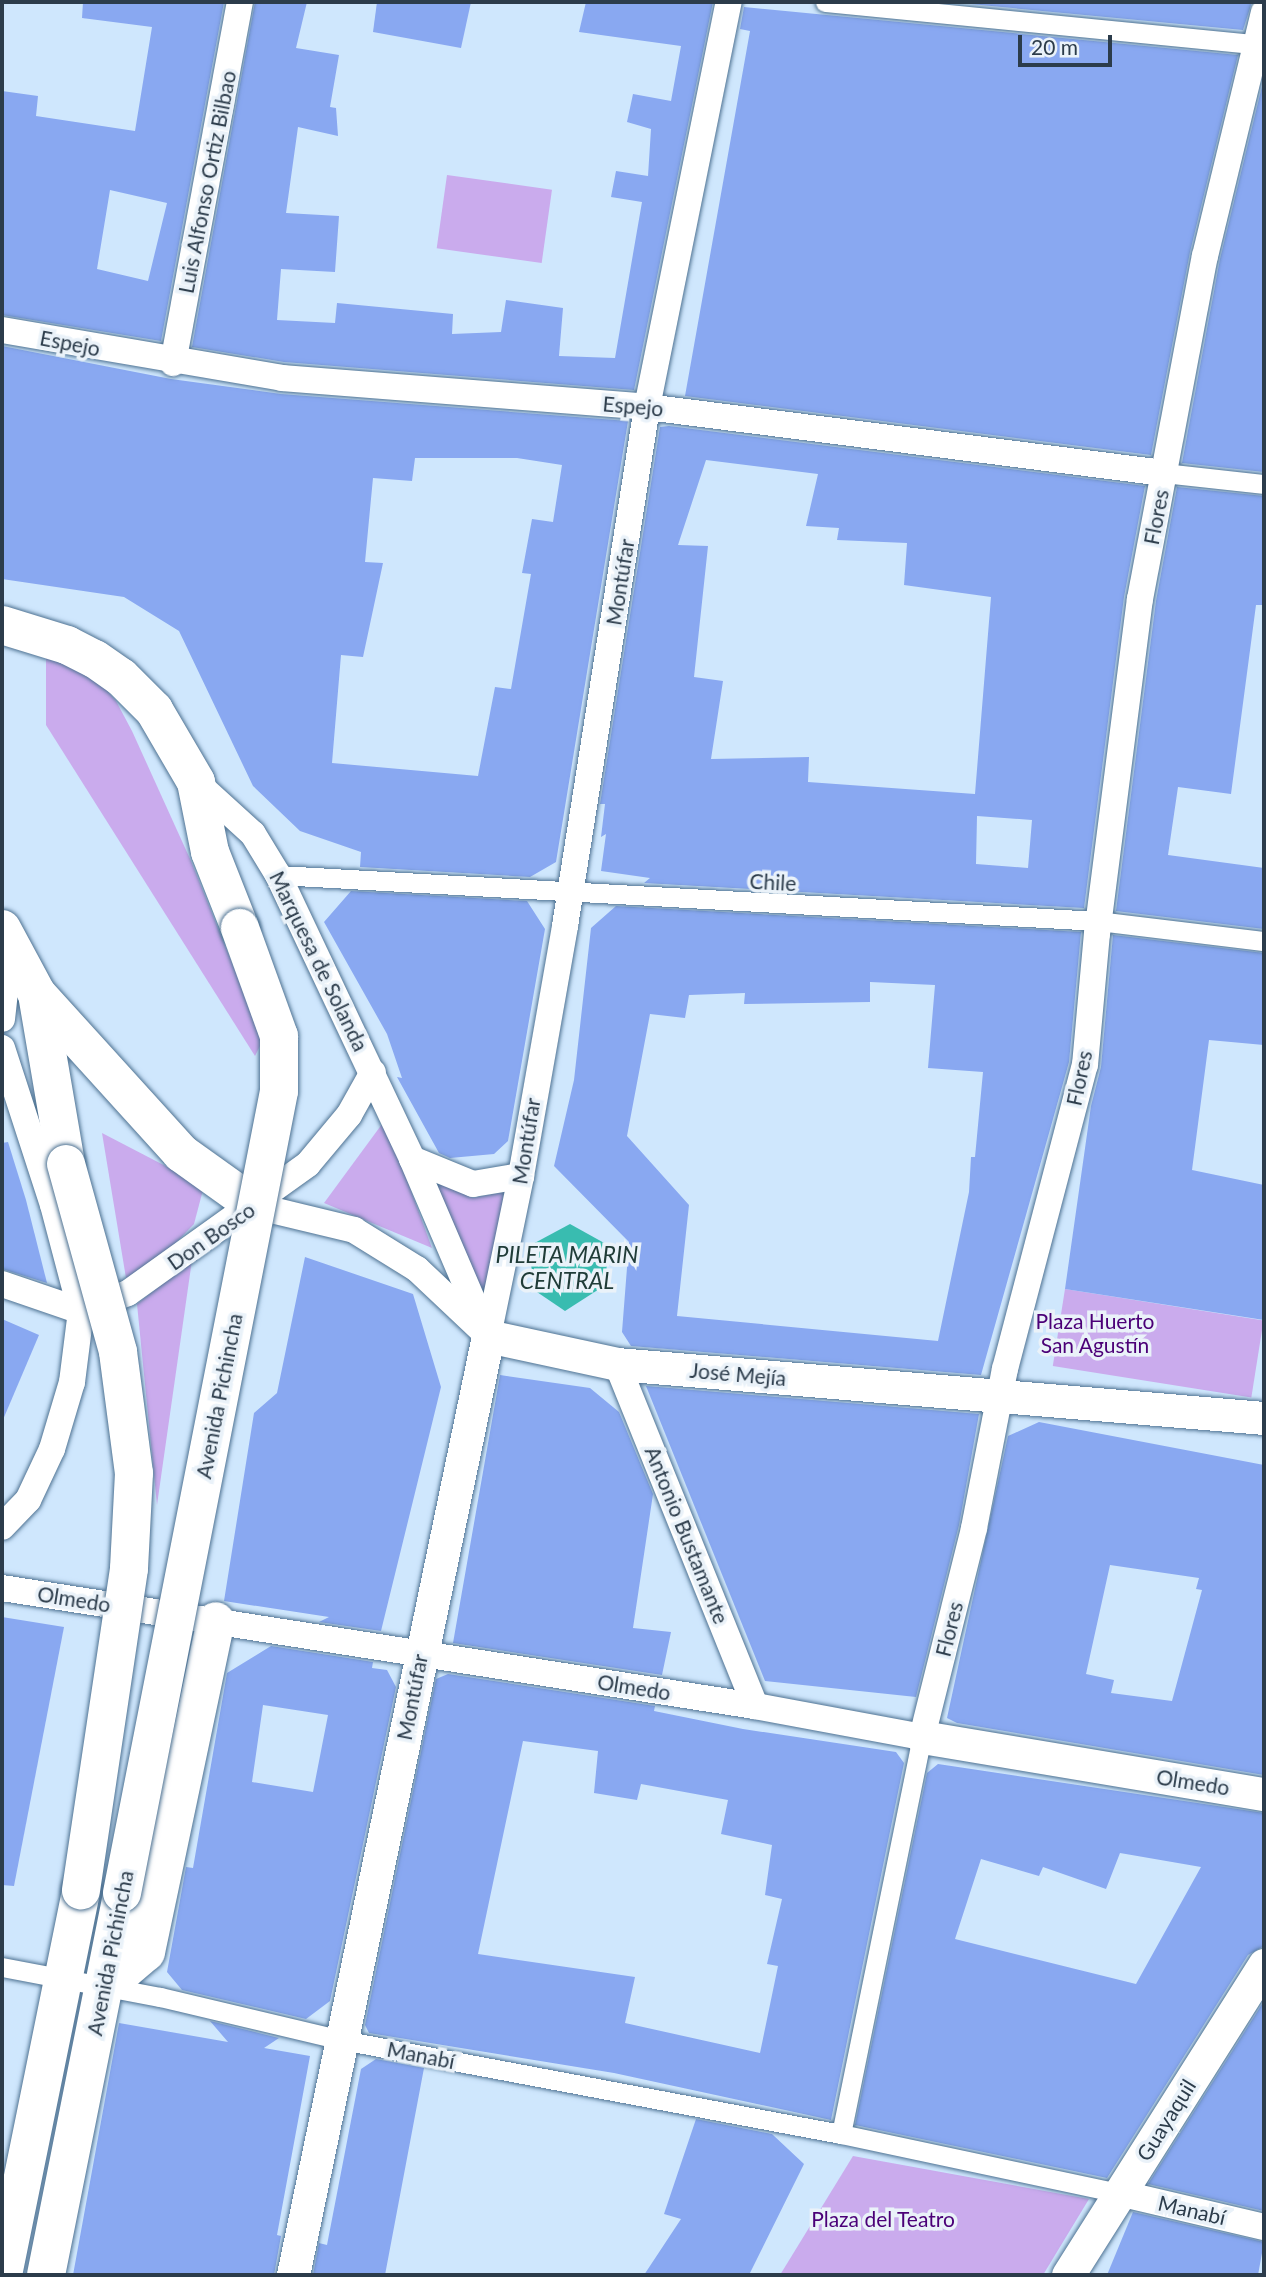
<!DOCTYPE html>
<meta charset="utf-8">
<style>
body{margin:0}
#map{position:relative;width:1266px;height:2277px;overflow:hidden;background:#cfe7fd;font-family:Lato,sans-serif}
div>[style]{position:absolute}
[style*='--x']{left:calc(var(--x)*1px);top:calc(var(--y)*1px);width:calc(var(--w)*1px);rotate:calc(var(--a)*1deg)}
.green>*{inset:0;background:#caabed;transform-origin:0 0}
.water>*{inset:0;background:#39bcb0}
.building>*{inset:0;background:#89a8f1}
.roads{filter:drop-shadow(0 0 2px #4e7292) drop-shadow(0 0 2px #4e7292)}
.pedestrian>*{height:19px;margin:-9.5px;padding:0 9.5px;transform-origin:9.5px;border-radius:9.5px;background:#fff}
.minor>*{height:26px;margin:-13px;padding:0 13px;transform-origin:13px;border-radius:13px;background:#fff}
.tertiary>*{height:33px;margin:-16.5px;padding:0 16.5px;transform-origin:16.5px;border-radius:16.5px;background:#fff}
.primary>*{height:38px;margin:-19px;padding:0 19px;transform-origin:19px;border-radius:19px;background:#fff}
.bridges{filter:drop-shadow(0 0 2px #4e7292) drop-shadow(0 0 2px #4e7292)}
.primary-bridge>*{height:38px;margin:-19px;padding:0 19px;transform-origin:19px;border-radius:19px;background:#fff}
span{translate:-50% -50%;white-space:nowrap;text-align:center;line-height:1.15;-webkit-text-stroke:7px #eaf2f9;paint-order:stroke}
.street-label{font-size:21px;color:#2c3c4b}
.park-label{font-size:21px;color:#4b0077}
.water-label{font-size:23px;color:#203c38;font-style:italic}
.frame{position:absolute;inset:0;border:4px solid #2c3c4b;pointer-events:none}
.scale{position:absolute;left:1018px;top:35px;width:94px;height:32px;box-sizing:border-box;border:4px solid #2c3c4b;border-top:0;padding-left:9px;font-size:21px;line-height:24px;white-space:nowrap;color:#2c3c4b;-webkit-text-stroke:5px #eaf2f9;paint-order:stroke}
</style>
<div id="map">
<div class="green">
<i style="left:447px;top:175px;width:106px;height:74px;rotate:8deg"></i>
<i style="clip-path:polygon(46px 649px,87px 668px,116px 701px,132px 731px,191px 861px,263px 1040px,255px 1056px,46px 725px)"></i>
<i style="clip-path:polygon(385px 1120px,432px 1248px,324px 1203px)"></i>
<i style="clip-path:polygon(102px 1133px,204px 1186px,194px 1224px,166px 1253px,126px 1278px)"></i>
<i style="clip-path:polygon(433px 1178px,473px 1198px,504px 1192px,485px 1302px)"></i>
<i style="clip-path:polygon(192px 1260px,157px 1505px,137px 1304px)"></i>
<i style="left:1065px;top:1289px;width:201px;height:78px;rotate:9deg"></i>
<i style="clip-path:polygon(853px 2156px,1089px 2199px,1043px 2275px,780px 2275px)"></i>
</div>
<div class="water">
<i style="clip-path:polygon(570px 1224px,606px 1244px,607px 1284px,565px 1311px,534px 1290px,529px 1246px)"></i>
</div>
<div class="building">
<i style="clip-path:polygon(evenodd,83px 2px,224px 2px,161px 341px,2px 315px,2px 91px,38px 96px,36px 116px,135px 131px,152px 27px,82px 18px,83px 2px,110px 190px,167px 203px,148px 281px,97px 269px,110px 190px)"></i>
<i style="clip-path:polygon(255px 2px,307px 2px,296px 48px,339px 55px,330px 107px,336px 108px,338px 136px,298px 127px,286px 213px,339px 216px,335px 272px,281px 269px,277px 320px,335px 323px,337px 303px,453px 314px,452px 334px,501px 332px,506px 300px,563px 308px,559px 356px,615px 358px,642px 202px,611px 197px,616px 171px,648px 176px,651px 129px,627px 122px,633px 94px,671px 101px,681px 46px,579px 32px,586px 2px,713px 2px,634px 390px,284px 362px,192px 347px)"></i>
<i style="clip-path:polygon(377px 2px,471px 2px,461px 48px,373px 32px)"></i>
<i style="clip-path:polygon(949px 2px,1252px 2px,1243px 30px)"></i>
<i style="clip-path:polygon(744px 7px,1238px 55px,1190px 252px,1151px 455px,685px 396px,750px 31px,740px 29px)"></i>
<i style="clip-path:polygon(1264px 78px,1264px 472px,1182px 463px,1220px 259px)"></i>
<i style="clip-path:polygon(evenodd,2px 346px,171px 379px,281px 394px,628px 421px,556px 862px,530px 877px,360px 867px,361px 852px,300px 831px,253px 786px,179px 631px,124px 597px,2px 579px,2px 346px,415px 458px,517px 458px,562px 465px,553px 522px,532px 519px,522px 573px,531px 574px,511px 689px,495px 687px,478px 776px,332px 763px,341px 655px,363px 657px,383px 563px,365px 562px,373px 478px,412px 481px,415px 458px)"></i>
<i style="clip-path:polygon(evenodd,669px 426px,1145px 486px,1124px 597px,1084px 908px,644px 883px,650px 878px,601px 871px,606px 834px,601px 837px,605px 804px,600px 804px,660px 427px,669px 426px,706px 460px,818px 474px,806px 526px,839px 528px,837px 540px,907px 543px,904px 585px,991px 597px,975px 794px,808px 782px,809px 757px,711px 759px,723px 681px,694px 677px,708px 546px,678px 545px,706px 460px,669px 426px,977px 816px,1032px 820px,1028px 868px,976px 864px,977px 816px)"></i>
<i style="clip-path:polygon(1177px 487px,1264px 496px,1264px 605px,1256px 605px,1231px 794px,1178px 787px,1168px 855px,1264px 868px,1264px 929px,1116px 911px,1156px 601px)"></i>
<i style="clip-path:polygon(351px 891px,527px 901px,545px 929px,508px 1141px,494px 1154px,450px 1158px,439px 1153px,397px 1077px,402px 1078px,387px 1034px,324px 922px)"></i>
<i style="clip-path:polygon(evenodd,616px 906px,1081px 932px,1069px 1062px,981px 1375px,631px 1346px,622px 1332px,629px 1242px,554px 1166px,574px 1080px,591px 928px,616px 906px,870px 982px,935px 985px,928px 1068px,983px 1072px,975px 1157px,971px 1157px,969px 1192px,938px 1341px,677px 1316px,689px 1205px,627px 1136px,650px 1014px,685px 1018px,689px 995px,745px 993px,744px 1004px,870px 1002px,870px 982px)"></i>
<i style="clip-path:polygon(1113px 935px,1264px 953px,1264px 1045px,1209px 1040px,1192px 1170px,1264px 1185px,1264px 1320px,1065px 1289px,1091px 1106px,1101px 1067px)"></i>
<i style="clip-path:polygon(8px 1142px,26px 1200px,47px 1283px,2px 1269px,2px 1143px)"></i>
<i style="clip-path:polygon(305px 1257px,413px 1294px,441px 1387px,381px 1631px,319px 1622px,329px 1617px,224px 1601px,254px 1413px,277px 1393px)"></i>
<i style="clip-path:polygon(2px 1319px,39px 1335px,2px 1422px)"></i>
<i style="clip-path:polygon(500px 1375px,590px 1388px,619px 1412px,653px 1494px,633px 1628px,671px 1632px,662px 1675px,453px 1643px)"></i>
<i style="clip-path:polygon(646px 1386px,979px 1414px,959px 1525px,916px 1697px,765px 1681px)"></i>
<i style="clip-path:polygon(evenodd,1039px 1422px,1264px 1465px,1264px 1775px,957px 1723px,947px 1718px,1008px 1436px,1039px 1422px,1110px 1565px,1199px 1578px,1196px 1589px,1202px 1590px,1172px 1701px,1111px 1693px,1114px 1680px,1086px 1674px,1110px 1565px)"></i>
<i style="clip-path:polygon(2px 1617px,64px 1627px,14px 1886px,2px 1885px)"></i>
<i style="clip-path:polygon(evenodd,271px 1646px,373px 1662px,372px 1668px,387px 1670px,396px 1687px,330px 2001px,306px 2019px,182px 1990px,167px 1972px,186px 1867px,193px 1868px,227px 1673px,271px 1646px,263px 1705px,328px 1715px,313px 1792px,252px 1782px,263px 1705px)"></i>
<i style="clip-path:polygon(evenodd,448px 1674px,655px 1706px,654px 1711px,743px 1729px,896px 1752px,904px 1763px,831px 2120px,614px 2073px,369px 2033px,365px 2025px,436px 1679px,448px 1674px,523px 1741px,598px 1751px,594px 1793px,637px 1800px,641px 1784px,728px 1800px,721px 1834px,772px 1845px,765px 1895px,782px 1899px,767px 1964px,778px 1966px,760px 2053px,625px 2023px,635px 1977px,478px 1954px,523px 1741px)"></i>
<i style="clip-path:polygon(evenodd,938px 1764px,1264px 1813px,1264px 1946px,1248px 1955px,1107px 2178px,855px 2125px,927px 1773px,938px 1764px,1120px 1853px,1201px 1867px,1136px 1984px,955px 1939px,981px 1859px,1039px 1876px,1043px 1867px,1106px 1889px,1120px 1853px)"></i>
<i style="clip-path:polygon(1264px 2001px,1264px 2211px,1148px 2184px)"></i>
<i style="clip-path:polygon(210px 2021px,279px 2038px,264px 2048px,310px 2056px,277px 2235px,281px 2236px,274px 2275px,73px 2275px,119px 2023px,228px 2042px)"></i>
<i style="clip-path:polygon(376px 2059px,424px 2068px,385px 2275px,313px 2275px,319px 2243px,327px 2245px,361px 2069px)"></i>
<i style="clip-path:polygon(696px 2119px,772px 2134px,804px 2164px,749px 2275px,644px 2275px,681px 2219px,664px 2214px)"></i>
<i style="clip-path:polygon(1133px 2212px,1264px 2242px,1258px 2275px,1107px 2275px)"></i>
</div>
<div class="roads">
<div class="pedestrian">
<i style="--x:825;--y:2;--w:433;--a:5.6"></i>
<i style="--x:1164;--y:473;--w:101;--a:6.3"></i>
<i style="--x:278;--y:875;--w:821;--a:3.21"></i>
<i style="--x:1098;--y:921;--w:167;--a:6.9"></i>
<i style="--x:2;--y:1967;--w:161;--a:10.8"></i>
<i style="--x:160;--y:1997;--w:187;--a:13.3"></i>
<i style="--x:342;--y:2040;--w:508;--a:10.67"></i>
<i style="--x:841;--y:2134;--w:284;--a:12"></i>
<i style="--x:841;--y:2134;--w:405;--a:-78.5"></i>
</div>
<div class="minor">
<i style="--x:2;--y:330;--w:284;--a:9.7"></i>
<i style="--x:282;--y:378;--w:366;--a:4.5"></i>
<i style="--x:647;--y:407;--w:521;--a:7.28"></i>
<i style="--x:173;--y:363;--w:367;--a:-79.5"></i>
<i style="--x:196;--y:782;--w:77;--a:42.4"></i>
<i style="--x:253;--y:834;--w:48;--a:58.6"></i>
<i style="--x:278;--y:875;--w:314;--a:64.7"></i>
<i style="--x:412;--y:1159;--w:66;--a:22.3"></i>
<i style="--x:473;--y:1184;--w:49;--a:-9.5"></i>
<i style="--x:2;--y:1019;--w:72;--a:-83.7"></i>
<i style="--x:2;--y:1048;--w:165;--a:72"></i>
<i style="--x:53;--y:1205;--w:110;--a:75.2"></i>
<i style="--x:81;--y:1311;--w:72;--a:97.2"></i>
<i style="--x:72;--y:1382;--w:70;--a:106.6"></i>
<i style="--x:52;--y:1449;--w:56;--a:115.2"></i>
<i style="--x:28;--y:1500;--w:37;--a:134"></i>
<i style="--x:412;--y:1159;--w:181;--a:66.8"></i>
<i style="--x:255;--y:1206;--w:102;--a:13.6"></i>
<i style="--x:354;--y:1230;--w:74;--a:31.8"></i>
<i style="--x:417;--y:1269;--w:98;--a:43.3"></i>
<i style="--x:2;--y:1284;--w:83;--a:18.9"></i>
<i style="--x:81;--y:1311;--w:50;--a:-21"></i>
<i style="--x:128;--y:1293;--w:221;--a:-35.6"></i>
<i style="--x:308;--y:1164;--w:64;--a:-50.1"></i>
<i style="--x:349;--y:1115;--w:49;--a:-60.8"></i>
<i style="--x:488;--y:1336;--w:163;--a:-78.3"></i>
<i style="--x:521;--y:1176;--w:254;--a:-80"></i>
<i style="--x:565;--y:926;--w:525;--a:-81.02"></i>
<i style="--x:647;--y:407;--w:413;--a:-78.6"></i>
<i style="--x:617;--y:1364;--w:369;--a:68"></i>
<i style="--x:2;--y:1588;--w:762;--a:8.91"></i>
<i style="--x:755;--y:1706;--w:170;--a:10.5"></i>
<i style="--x:922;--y:1737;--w:215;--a:-76"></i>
<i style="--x:974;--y:1528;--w:162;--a:-79"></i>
<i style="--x:1005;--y:1369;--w:314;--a:-75.3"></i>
<i style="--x:1085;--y:1065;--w:132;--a:-84.8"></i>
<i style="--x:1097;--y:934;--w:338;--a:-82.7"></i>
<i style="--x:1140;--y:599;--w:349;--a:-79.3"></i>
<i style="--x:1205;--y:256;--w:251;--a:-76.4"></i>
<i style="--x:1119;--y:2193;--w:149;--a:13.2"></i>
</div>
<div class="tertiary">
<i style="--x:922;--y:1737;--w:347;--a:9.5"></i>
<i style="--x:293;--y:2275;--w:959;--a:-78.27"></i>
<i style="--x:488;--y:1336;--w:132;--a:12.2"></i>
<i style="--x:617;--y:1364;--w:649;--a:4.77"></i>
<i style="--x:1068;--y:2275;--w:367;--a:-57.7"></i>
</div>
<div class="primary">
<i style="--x:2;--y:625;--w:68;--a:17.1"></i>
<i style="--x:67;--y:645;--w:31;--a:27"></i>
<i style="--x:95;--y:659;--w:32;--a:35"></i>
<i style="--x:121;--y:677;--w:47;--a:45"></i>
<i style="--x:154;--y:710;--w:83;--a:59.7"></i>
<i style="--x:196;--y:782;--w:71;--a:78.7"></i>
<i style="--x:210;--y:852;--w:82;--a:68.5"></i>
<i style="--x:2;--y:929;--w:74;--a:61.7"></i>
<i style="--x:37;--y:994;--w:172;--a:80.3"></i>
<i style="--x:37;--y:994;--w:215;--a:47.8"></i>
<i style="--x:181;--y:1153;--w:91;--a:35.6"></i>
<i style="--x:106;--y:1986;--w:52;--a:-40.4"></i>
<i style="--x:146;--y:1952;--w:338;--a:-78.1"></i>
<i style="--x:3;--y:2275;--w:393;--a:-78.5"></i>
<i style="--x:46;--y:2275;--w:389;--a:-78.7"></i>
</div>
</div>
<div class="bridges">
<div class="primary-bridge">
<i style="--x:66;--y:1164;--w:195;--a:74.5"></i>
<i style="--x:118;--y:1352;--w:122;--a:82.5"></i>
<i style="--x:134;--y:1473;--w:96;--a:93"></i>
<i style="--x:129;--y:1569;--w:325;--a:98.5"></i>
<i style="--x:122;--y:1893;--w:817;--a:-78.92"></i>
<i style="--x:279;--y:1091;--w:55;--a:-90"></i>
<i style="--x:279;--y:1036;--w:115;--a:-109.9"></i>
</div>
</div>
<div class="street-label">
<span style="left:207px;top:182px;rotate:-79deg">Luis Alfonso Ortiz Bilbao</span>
<span style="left:70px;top:343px;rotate:11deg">Espejo</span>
<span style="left:633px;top:406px;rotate:5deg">Espejo</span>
<span style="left:1156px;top:517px;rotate:-79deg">Flores</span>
<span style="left:620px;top:582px;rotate:-81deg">Montúfar</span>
<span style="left:773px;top:882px;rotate:3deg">Chile</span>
<span style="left:319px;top:961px;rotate:64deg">Marquesa de Solanda</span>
<span style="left:1079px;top:1078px;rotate:-78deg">Flores</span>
<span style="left:526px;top:1141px;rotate:-81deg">Montúfar</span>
<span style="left:211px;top:1236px;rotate:-35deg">Don Bosco</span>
<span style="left:738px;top:1374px;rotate:5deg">José Mejía</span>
<span style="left:219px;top:1396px;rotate:-79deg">Avenida Pichincha</span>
<span style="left:687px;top:1535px;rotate:68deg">Antonio Bustamante</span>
<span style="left:74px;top:1599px;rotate:9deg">Olmedo</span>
<span style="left:949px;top:1629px;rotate:-76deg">Flores</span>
<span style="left:634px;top:1687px;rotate:9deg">Olmedo</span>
<span style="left:412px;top:1697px;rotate:-79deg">Montúfar</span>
<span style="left:1193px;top:1782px;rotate:9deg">Olmedo</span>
<span style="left:110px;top:1953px;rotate:-79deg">Avenida Pichincha</span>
<span style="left:421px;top:2055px;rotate:11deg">Manabí</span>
<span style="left:1166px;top:2120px;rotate:-58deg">Guayaquil</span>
<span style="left:1192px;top:2210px;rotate:13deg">Manabí</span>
</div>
<div class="park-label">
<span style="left:1095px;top:1333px">Plaza Huerto<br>San Agustín</span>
<span style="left:883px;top:2219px">Plaza del Teatro</span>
</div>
<div class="water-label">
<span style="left:567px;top:1267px">PILETA MARIN<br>CENTRAL</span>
</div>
<div class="frame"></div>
<div class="scale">20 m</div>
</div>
